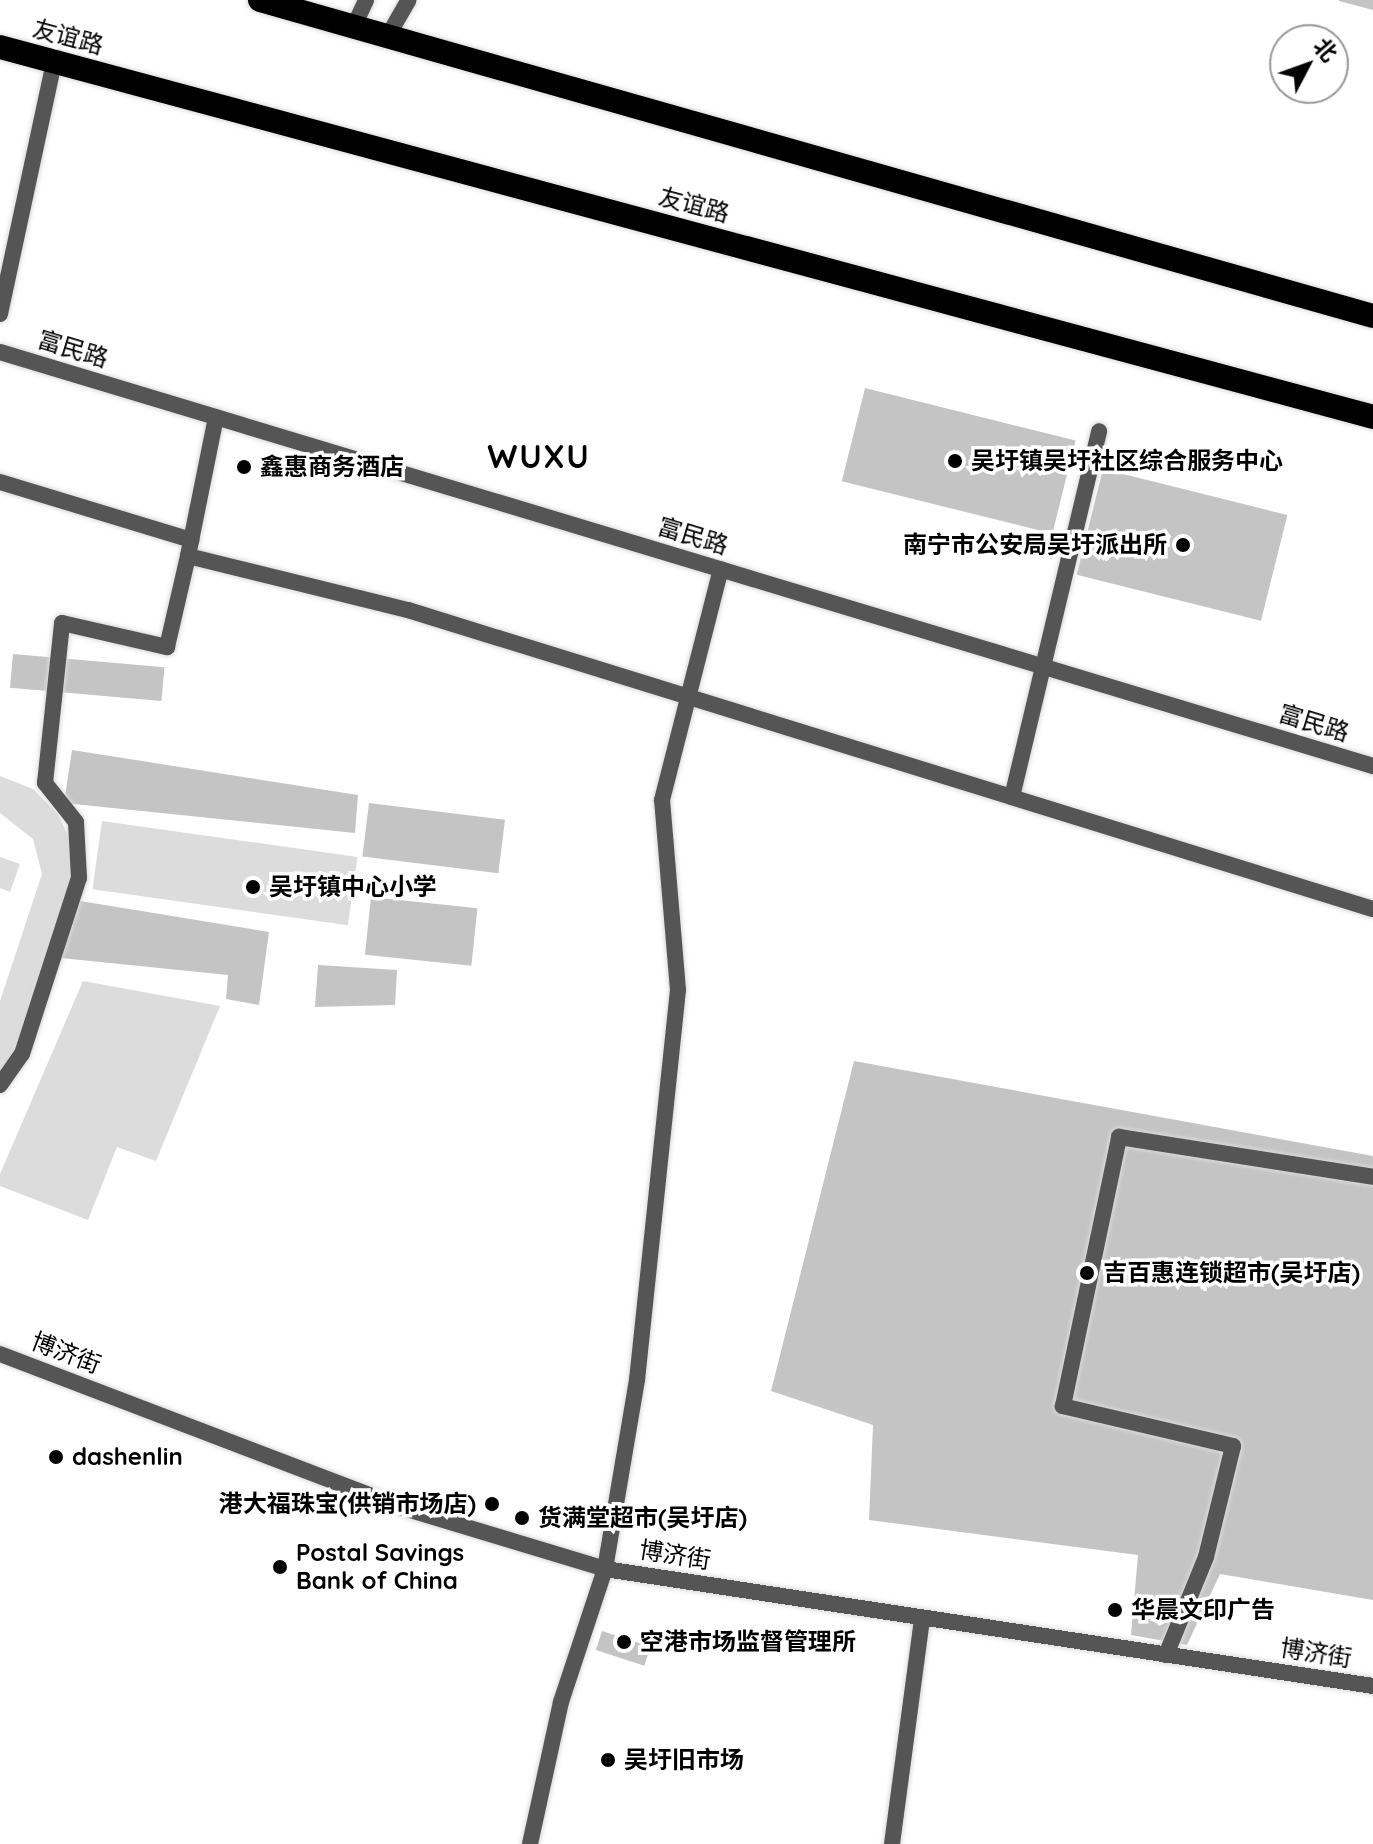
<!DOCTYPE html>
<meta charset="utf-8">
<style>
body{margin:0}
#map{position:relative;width:1373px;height:1844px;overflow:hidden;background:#fff;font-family:Quicksand,"Noto Sans SC",sans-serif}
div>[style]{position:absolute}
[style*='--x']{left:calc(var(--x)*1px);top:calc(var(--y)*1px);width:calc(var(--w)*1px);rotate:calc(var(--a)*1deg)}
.green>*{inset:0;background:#dcdcdc;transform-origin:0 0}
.building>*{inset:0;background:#c4c4c4;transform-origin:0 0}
.roads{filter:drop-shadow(0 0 2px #dbdbdb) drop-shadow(0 0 2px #dbdbdb)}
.lane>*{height:16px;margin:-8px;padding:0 8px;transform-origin:8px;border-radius:8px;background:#555}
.street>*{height:16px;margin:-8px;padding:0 8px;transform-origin:8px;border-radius:8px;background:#555}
.highway>*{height:24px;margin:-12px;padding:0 12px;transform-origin:12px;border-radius:12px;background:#000}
.dots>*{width:22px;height:22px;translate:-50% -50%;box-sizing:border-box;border:4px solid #fff;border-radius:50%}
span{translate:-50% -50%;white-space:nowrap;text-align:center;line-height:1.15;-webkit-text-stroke:7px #fff;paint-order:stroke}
.street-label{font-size:24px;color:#000}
.poi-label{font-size:24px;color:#000;font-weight:700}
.left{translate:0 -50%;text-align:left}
.right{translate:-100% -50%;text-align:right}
.district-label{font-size:32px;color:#000;font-weight:700;letter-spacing:2px}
.north{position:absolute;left:1269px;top:24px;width:80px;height:80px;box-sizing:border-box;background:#fff;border:2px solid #999;border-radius:50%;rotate:49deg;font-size:22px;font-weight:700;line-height:32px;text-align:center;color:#000}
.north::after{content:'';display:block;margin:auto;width:28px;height:36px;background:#000;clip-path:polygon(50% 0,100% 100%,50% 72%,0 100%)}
</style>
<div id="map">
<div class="green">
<i style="clip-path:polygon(0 776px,33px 789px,58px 814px,72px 844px,72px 875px,18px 1047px,0 1075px,0 1001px,42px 874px,33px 839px,0 813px)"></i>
<i style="left:102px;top:821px;width:258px;height:69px;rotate:8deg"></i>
<i style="clip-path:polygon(0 857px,20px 864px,10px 892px,0 888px)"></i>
<i style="clip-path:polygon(83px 981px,220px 1006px,156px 1161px,117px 1147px,88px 1220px,0 1186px,0 1174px)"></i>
</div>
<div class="building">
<i style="clip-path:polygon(1373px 0,1373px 10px,1339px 1px,1339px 0)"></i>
<i style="left:865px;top:388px;width:217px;height:96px;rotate:14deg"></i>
<i style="left:1103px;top:469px;width:190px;height:109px;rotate:14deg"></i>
<i style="left:13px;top:654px;width:152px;height:34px;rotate:5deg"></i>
<i style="clip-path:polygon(72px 750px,358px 795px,355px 833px,64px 803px)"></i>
<i style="left:369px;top:803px;width:137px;height:54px;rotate:7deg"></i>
<i style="left:371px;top:897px;width:107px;height:58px;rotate:6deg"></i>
<i style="clip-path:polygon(74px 900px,269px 932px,259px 1005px,226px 999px,228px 975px,61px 958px)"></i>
<i style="clip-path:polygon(318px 965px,397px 970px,395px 1005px,315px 1007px)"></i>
<i style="clip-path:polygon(854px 1061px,1373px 1156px,1373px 1600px,1220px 1574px,1187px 1645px,1131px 1635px,1138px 1555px,869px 1520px,873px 1425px,771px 1391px)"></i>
<i style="left:602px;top:1631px;width:51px;height:20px;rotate:18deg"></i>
</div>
<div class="roads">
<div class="lane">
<i style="--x:0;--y:482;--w:200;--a:16.9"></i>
<i style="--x:0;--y:1085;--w:38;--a:-55"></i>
<i style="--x:22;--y:1054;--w:185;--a:-72.1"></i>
<i style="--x:79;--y:878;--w:56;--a:-93.1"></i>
<i style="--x:76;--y:822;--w:50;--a:-128.5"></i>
<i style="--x:45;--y:783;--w:161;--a:-83.9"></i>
<i style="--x:62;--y:623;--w:108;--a:12.9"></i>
<i style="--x:167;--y:647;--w:93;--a:-77"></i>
<i style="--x:1166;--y:1655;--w:106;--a:-67.8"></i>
<i style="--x:1206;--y:1557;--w:114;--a:-76.3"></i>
<i style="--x:1233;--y:1446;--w:175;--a:-166.8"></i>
<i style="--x:1063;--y:1406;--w:275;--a:-78.2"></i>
<i style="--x:1119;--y:1137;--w:257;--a:8.9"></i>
</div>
<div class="street">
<i style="--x:355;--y:24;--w:26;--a:-65"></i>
<i style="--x:389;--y:34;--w:39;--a:-60"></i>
<i style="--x:0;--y:314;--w:258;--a:-77.9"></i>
<i style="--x:0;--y:352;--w:1434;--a:16.78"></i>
<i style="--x:216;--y:417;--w:142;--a:101.4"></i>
<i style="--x:188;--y:556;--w:227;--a:13.8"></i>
<i style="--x:408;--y:610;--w:1010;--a:17.22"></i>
<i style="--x:1012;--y:797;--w:376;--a:-76.6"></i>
<i style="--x:0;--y:1354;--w:428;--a:20.9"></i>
<i style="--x:400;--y:1507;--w:214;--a:16.8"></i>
<i style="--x:605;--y:1569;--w:777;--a:8.66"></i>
<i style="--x:530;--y:1844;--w:145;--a:-77.7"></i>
<i style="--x:561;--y:1702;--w:140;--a:-71.7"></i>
<i style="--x:605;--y:1569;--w:192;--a:-80.4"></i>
<i style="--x:637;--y:1380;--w:392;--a:-84"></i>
<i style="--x:678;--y:990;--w:191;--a:-94.8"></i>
<i style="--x:662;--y:800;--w:238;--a:-75.7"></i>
<i style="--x:892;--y:1844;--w:228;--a:-82.4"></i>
</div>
<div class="highway">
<i style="--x:260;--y:0;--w:1157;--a:15.85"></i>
<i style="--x:0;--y:47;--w:1422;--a:15.08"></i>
</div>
</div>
<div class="dots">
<i style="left:955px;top:461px;background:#000"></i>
<i style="left:244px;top:467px;background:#000"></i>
<i style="left:1183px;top:545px;background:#000"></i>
<i style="left:253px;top:887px;background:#000"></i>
<i style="left:1087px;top:1273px;background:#000"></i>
<i style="left:56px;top:1457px;background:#000"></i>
<i style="left:492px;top:1504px;background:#000"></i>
<i style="left:522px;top:1518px;background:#000"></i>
<i style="left:280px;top:1567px;background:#000"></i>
<i style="left:1115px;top:1610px;background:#000"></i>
<i style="left:624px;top:1642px;background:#000"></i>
<i style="left:608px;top:1760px;background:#000"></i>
</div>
<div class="street-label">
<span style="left:68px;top:37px;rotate:15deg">友谊路</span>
<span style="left:694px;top:205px;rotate:15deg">友谊路</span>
<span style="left:73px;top:349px;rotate:17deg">富民路</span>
<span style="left:693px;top:536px;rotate:17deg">富民路</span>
<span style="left:1314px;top:723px;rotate:17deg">富民路</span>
<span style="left:66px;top:1353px;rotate:21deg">博济街</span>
<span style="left:675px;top:1555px;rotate:9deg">博济街</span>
<span style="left:1316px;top:1653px;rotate:9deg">博济街</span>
</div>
<div class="poi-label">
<span class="left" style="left:971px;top:461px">吴圩镇吴圩社区综合服务中心</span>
<span class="left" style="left:260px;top:467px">鑫惠商务酒店</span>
<span class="right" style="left:1167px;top:545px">南宁市公安局吴圩派出所</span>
<span class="left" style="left:269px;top:887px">吴圩镇中心小学</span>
<span class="left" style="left:1103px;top:1273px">吉百惠连锁超市(吴圩店)</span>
<span class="left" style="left:72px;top:1457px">dashenlin</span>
<span class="right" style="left:476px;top:1504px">港大福珠宝(供销市场店)</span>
<span class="left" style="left:538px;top:1518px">货满堂超市(吴圩店)</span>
<span class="left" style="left:296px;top:1567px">Postal Savings<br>Bank of China</span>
<span class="left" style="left:1131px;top:1610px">华晨文印广告</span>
<span class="left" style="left:640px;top:1642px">空港市场监督管理所</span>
<span class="left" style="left:624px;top:1760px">吴圩旧市场</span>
</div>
<div class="district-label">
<span style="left:539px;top:456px">WUXU</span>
</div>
<div class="north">北</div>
</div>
